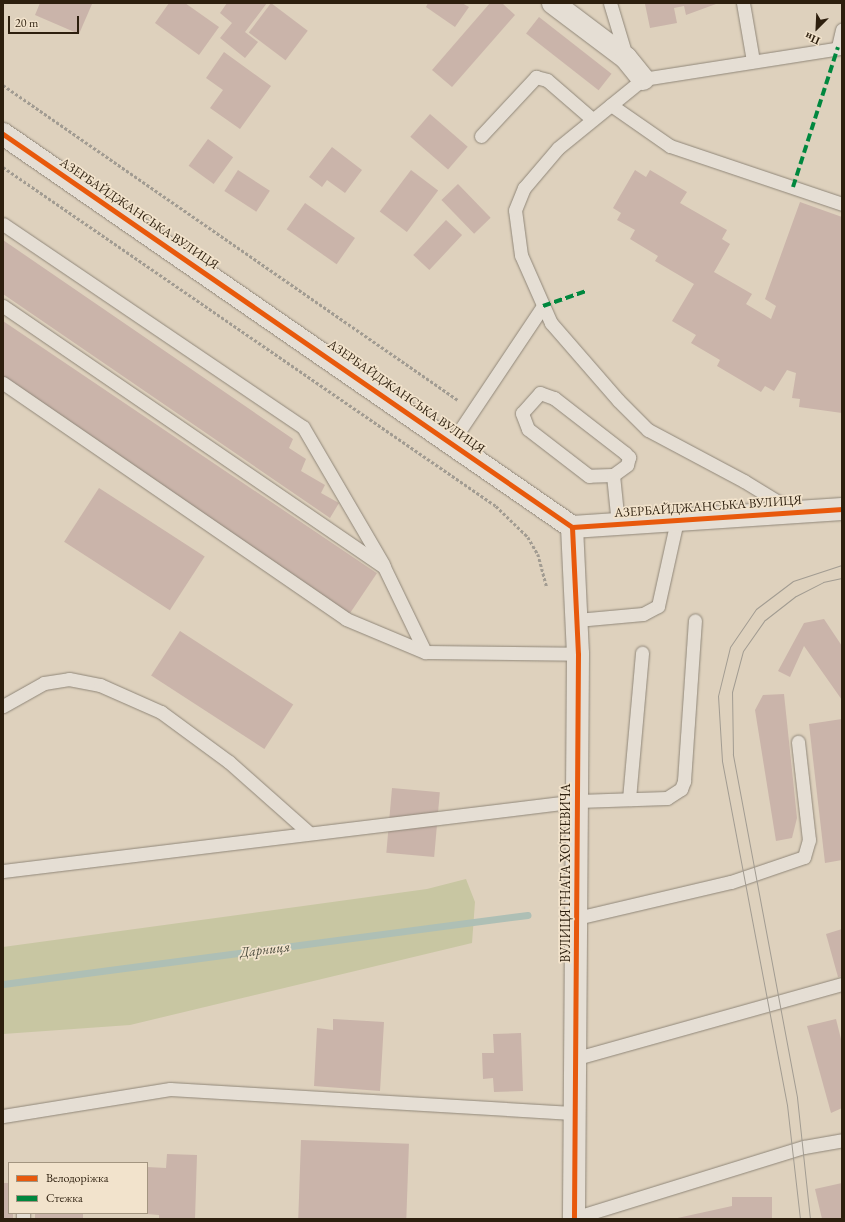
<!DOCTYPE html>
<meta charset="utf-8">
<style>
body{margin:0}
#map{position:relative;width:845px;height:1222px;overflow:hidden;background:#ded1bd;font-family:"EB Garamond",serif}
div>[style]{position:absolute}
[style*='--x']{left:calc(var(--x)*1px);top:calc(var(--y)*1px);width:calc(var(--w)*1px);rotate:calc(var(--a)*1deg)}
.green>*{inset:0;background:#c8c6a2}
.stream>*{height:7px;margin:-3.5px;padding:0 3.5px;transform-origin:3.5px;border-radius:3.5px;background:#aebfb5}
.building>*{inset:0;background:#cab4aa;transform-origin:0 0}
.path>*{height:2.5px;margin-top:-1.25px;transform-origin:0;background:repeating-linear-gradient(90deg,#a29c92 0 3px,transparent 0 5px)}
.roads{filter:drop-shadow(0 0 1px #908779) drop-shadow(0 0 1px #908779)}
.lane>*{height:13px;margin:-6.5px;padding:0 6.5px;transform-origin:6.5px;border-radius:6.5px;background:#e5ded4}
.street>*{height:22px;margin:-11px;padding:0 11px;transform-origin:11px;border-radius:11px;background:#e5ded4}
.secondary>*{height:22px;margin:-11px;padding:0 11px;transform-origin:11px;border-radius:11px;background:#e5ded4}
.tram>*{height:1px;margin:-0.5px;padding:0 0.5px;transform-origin:0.5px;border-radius:0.5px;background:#a29c92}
.quiet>*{height:4px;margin-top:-2px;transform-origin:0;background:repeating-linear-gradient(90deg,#00873e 0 8px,transparent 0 12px)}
.cycleway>*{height:5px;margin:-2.5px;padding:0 2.5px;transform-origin:2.5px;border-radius:2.5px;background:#e8590c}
span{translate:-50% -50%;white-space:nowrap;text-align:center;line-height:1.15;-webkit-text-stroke:3.5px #f2e3cc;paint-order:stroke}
.street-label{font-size:13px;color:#2d1f0e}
.water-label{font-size:14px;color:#4d4d3f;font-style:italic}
.frame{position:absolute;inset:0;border:4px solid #2d1f0e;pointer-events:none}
.legend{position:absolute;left:8px;top:1162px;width:140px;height:52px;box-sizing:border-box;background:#f2e3cc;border:1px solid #a39580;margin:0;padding:5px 7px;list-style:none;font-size:12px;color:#2d1f0e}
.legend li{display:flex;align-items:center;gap:8px;height:20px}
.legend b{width:20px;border:1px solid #a39580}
.north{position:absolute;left:797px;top:8px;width:40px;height:40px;-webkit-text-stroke:3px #f2e3cc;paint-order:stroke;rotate:204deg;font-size:11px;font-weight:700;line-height:16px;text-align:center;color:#2d1f0e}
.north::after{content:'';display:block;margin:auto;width:14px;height:18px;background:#2d1f0e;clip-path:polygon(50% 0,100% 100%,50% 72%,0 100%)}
.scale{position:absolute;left:8px;top:16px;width:71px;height:18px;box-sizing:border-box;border:2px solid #2d1f0e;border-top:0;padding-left:5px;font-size:12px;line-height:14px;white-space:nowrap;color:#2d1f0e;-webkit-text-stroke:3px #f2e3cc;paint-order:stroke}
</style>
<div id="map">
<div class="green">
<i style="clip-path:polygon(466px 879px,475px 902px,472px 943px,130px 1025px,3px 1034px,3px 947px,427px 889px)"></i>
</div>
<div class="stream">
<i style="--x:3;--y:984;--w:529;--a:-7.5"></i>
</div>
<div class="building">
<i style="clip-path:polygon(40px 3px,89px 3px,92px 4px,79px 34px,35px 15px)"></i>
<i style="clip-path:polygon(169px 3px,185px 3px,219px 27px,199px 55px,155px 23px)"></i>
<i style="clip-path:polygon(227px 3px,267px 3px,245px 32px,258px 42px,245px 58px,220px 38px,232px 23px,220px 13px)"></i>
<i style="left:271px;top:3px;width:46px;height:37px;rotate:37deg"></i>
<i style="clip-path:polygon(428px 3px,462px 3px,469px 7px,455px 27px,426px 7px)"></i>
<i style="clip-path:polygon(490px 3px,502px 3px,515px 15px,452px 87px,432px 70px)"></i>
<i style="clip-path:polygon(635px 3px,715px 3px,716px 4px,686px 15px,684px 6px,674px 8px,677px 23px,650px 28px,645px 4px)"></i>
<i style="left:539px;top:17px;width:92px;height:21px;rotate:38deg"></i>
<i style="clip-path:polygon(224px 52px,271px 86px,240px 129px,210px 108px,223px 90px,206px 78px)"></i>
<i style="left:430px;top:114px;width:50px;height:30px;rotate:41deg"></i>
<i style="left:208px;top:139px;width:31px;height:33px;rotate:36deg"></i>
<i style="clip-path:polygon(332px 147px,362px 170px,345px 193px,327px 180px,322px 187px,309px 177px)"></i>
<i style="left:238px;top:170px;width:38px;height:25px;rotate:33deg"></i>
<i style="left:411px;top:170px;width:34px;height:52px;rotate:37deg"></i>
<i style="clip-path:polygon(635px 170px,646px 177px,650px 170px,687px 192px,680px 203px,727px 230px,722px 239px,730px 244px,714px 272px,752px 294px,746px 304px,771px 319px,776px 306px,765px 299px,800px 202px,842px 217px,842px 413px,799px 407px,800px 399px,792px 398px,796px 373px,787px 370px,774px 391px,765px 386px,761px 392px,717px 366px,720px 360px,691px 343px,696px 335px,672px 321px,694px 284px,655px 261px,658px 256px,630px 239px,635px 230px,617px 220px,621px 213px,613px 208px)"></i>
<i style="left:458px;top:184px;width:47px;height:23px;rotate:46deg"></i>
<i style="left:305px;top:203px;width:61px;height:32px;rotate:35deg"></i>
<i style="left:446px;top:220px;width:22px;height:48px;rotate:43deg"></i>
<i style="clip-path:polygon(3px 240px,293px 439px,289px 448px,306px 459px,301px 471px,325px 485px,321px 493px,339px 503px,330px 518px,3px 294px)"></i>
<i style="left:3px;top:321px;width:451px;height:53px;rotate:34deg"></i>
<i style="left:99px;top:488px;width:126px;height:64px;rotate:33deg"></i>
<i style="clip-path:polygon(824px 619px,842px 646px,842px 700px,804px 646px,790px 677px,778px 671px,804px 623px)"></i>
<i style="left:180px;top:631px;width:135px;height:53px;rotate:33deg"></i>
<i style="clip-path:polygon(784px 694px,797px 818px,792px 838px,776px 841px,755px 710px,763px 695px)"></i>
<i style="clip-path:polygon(842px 719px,842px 860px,825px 863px,809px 724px)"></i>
<i style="left:392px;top:788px;width:48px;height:65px;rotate:5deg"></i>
<i style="clip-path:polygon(842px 929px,842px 976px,838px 977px,826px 934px)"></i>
<i style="clip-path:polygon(333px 1019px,384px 1022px,380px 1091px,314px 1086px,317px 1028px,333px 1030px)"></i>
<i style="clip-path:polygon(836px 1019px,842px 1043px,842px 1108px,831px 1113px,807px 1026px)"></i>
<i style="clip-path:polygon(521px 1033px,523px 1091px,494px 1092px,493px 1078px,483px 1079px,482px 1053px,494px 1053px,493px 1034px)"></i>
<i style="left:301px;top:1140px;width:108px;height:79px;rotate:2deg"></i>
<i style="clip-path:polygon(167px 1154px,197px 1155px,195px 1219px,159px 1219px,159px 1215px,147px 1214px,147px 1167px,166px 1168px)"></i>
<i style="clip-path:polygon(3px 1183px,9px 1183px,9px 1213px,13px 1213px,13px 1219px,3px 1219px)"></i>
<i style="clip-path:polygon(842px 1183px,842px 1219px,822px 1219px,815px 1189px)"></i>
<i style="clip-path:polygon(732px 1197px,772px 1197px,772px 1219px,673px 1219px,732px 1206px)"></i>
<i style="left:35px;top:1213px;width:48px;height:6px"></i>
</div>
<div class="path">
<i style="--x:3;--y:85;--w:553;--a:34.7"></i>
<i style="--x:3;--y:167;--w:598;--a:34.51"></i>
<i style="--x:496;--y:506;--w:45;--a:44.1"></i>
<i style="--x:528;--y:537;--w:20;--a:60"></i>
<i style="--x:538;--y:554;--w:34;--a:75"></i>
</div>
<div class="roads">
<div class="lane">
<i style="--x:610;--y:3;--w:55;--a:73.2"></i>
<i style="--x:743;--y:3;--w:59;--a:80.2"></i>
<i style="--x:838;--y:47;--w:18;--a:-77"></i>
<i style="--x:611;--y:105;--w:72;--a:34.8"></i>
<i style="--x:670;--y:146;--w:182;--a:18.6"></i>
<i style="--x:481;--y:136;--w:81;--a:-47"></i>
<i style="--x:536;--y:77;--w:11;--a:15"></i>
<i style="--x:547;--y:80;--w:60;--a:40.9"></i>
<i style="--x:3;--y:224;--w:362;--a:34.1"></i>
<i style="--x:303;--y:427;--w:159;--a:59.7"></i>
<i style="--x:3;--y:306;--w:462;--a:34.4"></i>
<i style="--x:384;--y:567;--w:94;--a:64.2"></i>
<i style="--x:3;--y:383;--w:416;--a:34.5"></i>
<i style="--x:346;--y:619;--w:86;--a:22.7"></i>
<i style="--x:425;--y:652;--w:153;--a:0.7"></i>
<i style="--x:540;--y:393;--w:15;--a:20"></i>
<i style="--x:554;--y:398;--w:90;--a:37.8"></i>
<i style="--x:625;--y:453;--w:6;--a:45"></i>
<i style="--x:629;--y:457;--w:8;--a:104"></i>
<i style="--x:627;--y:465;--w:17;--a:144"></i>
<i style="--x:613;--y:475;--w:24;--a:178"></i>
<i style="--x:589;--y:476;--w:77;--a:-142.4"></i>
<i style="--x:528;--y:429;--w:17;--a:-111"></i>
<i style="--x:522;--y:413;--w:27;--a:-48"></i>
<i style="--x:452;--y:442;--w:164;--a:-56.2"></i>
<i style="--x:613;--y:475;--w:49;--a:84.2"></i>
<i style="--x:793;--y:511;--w:57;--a:-148.5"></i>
<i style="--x:744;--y:481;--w:109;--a:-152"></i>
<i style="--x:648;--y:430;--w:42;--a:-135"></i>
<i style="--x:618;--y:400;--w:102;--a:-131"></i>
<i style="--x:551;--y:323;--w:74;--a:-113.8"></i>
<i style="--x:521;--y:255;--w:45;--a:-97.6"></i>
<i style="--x:515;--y:210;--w:24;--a:-68"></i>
<i style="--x:524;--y:188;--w:52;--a:-49.6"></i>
<i style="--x:558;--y:148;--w:109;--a:-39.1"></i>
<i style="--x:643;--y:79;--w:201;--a:-8.9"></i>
<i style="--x:577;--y:620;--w:66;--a:-5.2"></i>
<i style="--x:643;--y:614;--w:17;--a:-28"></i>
<i style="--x:658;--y:606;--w:88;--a:-77.5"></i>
<i style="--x:3;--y:706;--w:47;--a:-29.3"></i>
<i style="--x:44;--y:683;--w:25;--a:-9"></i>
<i style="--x:69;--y:679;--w:32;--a:11"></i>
<i style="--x:100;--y:685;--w:67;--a:23.9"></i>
<i style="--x:161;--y:712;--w:84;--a:36.3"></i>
<i style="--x:229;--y:762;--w:106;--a:41.5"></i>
<i style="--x:629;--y:799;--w:147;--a:-84.9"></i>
<i style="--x:3;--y:871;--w:579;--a:-6.94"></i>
<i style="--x:578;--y:801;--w:89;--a:-1.9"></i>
<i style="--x:667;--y:798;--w:17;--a:-33"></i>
<i style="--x:681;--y:789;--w:9;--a:-69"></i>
<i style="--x:684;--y:781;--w:161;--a:-86.1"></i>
<i style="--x:577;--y:918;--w:158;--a:-13.2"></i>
<i style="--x:731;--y:882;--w:77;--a:-18.9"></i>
<i style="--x:804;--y:857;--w:18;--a:-74"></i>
<i style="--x:809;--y:840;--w:99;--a:-96.4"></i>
<i style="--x:577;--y:1058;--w:275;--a:-15.6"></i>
<i style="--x:3;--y:1116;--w:169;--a:-9.2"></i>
<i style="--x:170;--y:1089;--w:407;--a:3.4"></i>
<i style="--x:23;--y:1213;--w:6;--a:90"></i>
<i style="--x:574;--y:1218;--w:241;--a:-17.2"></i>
<i style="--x:804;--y:1147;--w:39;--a:-10"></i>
</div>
<div class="street">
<i style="--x:553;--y:3;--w:91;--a:37"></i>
<i style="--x:626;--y:58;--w:27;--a:51"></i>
</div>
<div class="secondary">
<i style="--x:3;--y:134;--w:692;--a:34.63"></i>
<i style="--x:572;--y:527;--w:271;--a:-3.8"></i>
<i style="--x:572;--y:527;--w:127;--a:87.3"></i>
<i style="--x:578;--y:654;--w:565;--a:90.41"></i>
</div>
</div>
<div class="tram">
<i style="--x:800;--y:1219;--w:115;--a:-96.5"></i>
<i style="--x:787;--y:1105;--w:350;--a:-100.7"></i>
<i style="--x:722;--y:761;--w:65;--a:-93.5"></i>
<i style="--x:718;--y:696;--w:50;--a:-76.2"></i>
<i style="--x:730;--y:647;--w:46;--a:-55.6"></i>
<i style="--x:756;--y:609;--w:46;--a:-37.1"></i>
<i style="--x:793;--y:581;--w:52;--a:-18.1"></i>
<i style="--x:810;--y:1219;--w:123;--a:-96.1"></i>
<i style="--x:797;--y:1097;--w:349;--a:-100.6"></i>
<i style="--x:733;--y:754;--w:62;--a:-90.9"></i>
<i style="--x:732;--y:692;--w:42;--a:-75"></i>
<i style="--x:743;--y:651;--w:38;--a:-55"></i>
<i style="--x:765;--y:620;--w:39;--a:-38"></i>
<i style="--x:796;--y:596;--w:30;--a:-27"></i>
<i style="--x:823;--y:582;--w:19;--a:-12"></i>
</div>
<div class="quiet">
<i style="--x:793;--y:187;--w:147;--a:-72.2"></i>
<i style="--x:543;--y:306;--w:46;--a:-19.2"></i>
</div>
<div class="cycleway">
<i style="--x:3;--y:134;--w:692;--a:34.63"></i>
<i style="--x:572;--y:527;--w:271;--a:-3.8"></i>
<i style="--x:572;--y:527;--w:127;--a:87.3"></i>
<i style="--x:578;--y:654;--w:565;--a:90.41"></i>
</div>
<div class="street-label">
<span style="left:139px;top:214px;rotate:34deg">АЗЕРБАЙДЖАНСЬКА ВУЛИЦЯ</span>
<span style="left:406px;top:397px;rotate:35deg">АЗЕРБАЙДЖАНСЬКА ВУЛИЦЯ</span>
<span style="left:708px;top:507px;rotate:-4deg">АЗЕРБАЙДЖАНСЬКА ВУЛИЦЯ</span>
<span style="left:566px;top:873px;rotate:-90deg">ВУЛИЦЯ ГНАТА ХОТКЕВИЧА</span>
</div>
<div class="water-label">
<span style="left:265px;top:949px;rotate:-7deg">Дарниця</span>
</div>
<div class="frame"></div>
<ul class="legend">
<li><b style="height:5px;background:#e8590c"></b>Велодоріжка</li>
<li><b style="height:5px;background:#00873e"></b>Стежка</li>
</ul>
<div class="north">Пн</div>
<div class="scale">20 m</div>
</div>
